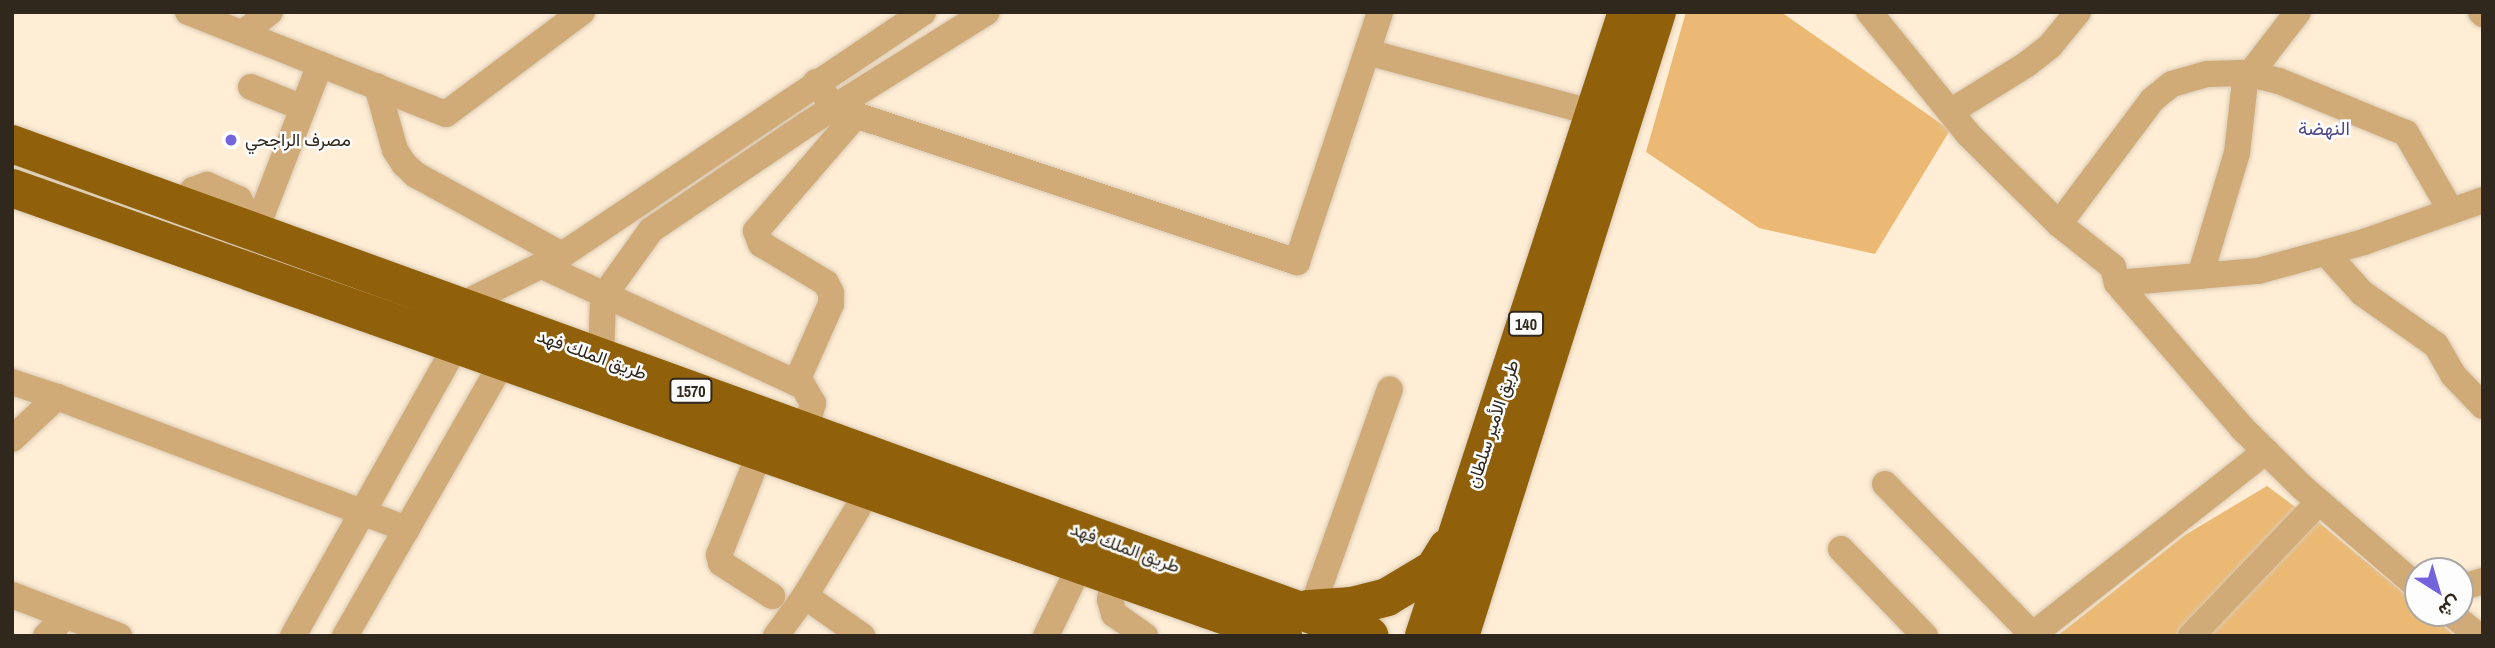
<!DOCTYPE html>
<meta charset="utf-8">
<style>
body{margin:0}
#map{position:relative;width:2495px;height:648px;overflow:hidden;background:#ffedd5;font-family:"Archivo Narrow",Vazirmatn,sans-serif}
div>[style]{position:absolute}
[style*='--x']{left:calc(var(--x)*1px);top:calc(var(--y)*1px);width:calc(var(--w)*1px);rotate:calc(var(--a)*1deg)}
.green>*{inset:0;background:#ebb974}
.roads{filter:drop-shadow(0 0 2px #dacab4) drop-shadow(0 0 2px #dacab4)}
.minor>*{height:26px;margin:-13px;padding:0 13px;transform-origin:13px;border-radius:13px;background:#d0ab77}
.highway>*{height:38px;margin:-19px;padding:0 19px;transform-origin:19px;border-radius:19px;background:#90610a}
.dots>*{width:19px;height:19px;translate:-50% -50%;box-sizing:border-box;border:4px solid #fdfdfd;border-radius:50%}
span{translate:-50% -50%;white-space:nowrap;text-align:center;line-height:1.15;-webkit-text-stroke:5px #fdfdfd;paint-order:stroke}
.shield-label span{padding:2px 5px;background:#fdfdfd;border:2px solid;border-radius:5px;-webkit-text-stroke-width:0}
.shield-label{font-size:16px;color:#30281c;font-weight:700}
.poi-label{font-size:18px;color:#30281c}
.left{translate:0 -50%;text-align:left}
.street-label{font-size:18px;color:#30281c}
.neighbourhood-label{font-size:19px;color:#4f4a88}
.frame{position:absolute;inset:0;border:14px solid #30281c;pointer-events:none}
.north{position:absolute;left:2404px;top:557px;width:70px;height:70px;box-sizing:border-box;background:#fdfdfd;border:2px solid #aba8a3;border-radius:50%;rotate:143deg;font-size:19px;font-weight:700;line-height:28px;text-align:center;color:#30281c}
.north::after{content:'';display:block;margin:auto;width:24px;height:32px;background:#7364de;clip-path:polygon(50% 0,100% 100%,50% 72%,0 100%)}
</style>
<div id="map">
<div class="green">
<i style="clip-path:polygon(1686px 12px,1781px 12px,1950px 130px,1875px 254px,1759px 228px,1646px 152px)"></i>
<i style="clip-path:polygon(2267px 486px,2302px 512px,2181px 636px,2057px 636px,2185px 535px)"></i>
<i style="clip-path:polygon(2315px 519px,2418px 605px,2418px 613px,2428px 613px,2455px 636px,2208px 636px)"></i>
</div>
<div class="roads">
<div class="minor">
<i style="--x:188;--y:12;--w:277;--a:21.6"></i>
<i style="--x:446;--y:114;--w:170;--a:-36.9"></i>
<i style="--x:1869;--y:12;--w:157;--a:50.9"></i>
<i style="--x:1968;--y:134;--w:128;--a:44.7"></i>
<i style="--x:2059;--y:224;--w:69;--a:38.5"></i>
<i style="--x:2113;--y:267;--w:16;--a:76"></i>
<i style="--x:2117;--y:283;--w:193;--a:49.2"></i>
<i style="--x:2243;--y:429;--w:83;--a:44.5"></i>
<i style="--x:2302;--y:487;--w:153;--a:40.8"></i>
<i style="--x:2481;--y:12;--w:3;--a:45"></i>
<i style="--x:243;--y:33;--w:34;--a:-38"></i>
<i style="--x:1367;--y:52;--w:235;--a:15"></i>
<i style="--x:2250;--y:74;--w:78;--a:-52.3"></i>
<i style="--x:816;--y:82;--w:32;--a:55"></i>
<i style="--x:834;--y:108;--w:488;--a:18.4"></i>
<i style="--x:1297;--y:262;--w:263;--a:-71.6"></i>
<i style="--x:377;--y:86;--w:66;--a:74.3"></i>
<i style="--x:395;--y:150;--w:17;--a:57"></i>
<i style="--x:404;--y:164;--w:16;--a:43"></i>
<i style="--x:416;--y:175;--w:166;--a:28.7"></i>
<i style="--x:251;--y:87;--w:56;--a:22"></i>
<i style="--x:1950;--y:112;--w:91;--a:-31.9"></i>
<i style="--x:2027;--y:64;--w:29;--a:-38"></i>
<i style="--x:2050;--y:46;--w:44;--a:-50.5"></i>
<i style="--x:180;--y:205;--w:20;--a:-49"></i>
<i style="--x:193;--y:190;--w:15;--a:-20"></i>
<i style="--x:207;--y:185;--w:35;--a:24"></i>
<i style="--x:239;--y:199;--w:11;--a:63"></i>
<i style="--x:244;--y:209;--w:18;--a:109"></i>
<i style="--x:2059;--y:224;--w:155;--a:-53.1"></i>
<i style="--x:2152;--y:100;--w:26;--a:-39"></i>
<i style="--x:2172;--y:84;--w:37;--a:-16"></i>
<i style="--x:2208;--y:74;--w:38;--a:-2"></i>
<i style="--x:2246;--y:73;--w:34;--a:14"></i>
<i style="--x:2279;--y:81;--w:137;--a:22.3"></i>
<i style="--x:2406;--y:133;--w:90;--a:60"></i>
<i style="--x:255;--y:232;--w:180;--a:-68.8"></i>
<i style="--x:2326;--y:253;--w:54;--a:48"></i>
<i style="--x:2362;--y:293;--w:90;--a:35.1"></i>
<i style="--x:2436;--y:345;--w:34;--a:60"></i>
<i style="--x:2453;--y:375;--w:43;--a:45.9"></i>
<i style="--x:542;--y:266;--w:287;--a:24.7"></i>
<i style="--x:803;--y:386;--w:20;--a:60"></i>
<i style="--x:813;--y:403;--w:30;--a:105"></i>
<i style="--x:2200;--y:276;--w:128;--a:-73.3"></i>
<i style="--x:2237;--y:153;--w:81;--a:-83.6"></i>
<i style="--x:2117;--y:283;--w:142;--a:-4.9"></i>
<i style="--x:2258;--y:271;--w:110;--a:-15.3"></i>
<i style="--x:2364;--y:242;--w:126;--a:-19.4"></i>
<i style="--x:459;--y:306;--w:115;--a:-26.3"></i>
<i style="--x:562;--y:255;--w:435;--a:-33.9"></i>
<i style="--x:601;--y:358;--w:61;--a:-88.1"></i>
<i style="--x:603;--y:297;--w:82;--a:-54.4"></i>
<i style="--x:651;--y:230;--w:187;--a:-34.1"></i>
<i style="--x:806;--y:125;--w:213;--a:-32"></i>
<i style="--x:12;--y:382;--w:47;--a:18.4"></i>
<i style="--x:796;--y:383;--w:86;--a:-66.1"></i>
<i style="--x:831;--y:304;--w:11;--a:-90"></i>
<i style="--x:831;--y:293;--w:11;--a:-117"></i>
<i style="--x:826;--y:283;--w:76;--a:-149"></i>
<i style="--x:761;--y:244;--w:14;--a:-111"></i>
<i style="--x:756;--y:231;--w:153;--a:-49.2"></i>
<i style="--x:12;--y:439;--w:62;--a:-43"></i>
<i style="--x:57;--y:397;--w:374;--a:20.7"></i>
<i style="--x:760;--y:452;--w:111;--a:111.7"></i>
<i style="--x:719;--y:555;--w:8;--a:76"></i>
<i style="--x:721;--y:563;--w:61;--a:32.9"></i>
<i style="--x:1885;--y:484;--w:210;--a:45.6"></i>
<i style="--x:1841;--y:549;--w:121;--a:46"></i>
<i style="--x:1114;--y:577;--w:23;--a:100"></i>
<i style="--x:1110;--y:600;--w:15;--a:74"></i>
<i style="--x:1114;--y:614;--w:38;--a:35"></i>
<i style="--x:2460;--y:588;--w:24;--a:-17"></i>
<i style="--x:12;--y:595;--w:115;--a:21"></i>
<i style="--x:805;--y:596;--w:70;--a:35.1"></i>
<i style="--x:1312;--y:608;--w:232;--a:-70.4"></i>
<i style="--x:2450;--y:613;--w:36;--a:39"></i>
<i style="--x:46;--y:636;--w:28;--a:-46"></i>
<i style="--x:293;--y:636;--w:335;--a:-60.7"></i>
<i style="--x:345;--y:636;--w:317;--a:-60.1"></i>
<i style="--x:776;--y:636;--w:49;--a:-54.1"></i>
<i style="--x:805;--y:596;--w:124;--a:-58.9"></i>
<i style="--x:1046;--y:636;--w:79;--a:-64.4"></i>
<i style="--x:2031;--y:636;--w:299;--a:-38.2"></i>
<i style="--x:2191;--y:636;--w:185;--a:-46.3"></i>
</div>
<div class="highway">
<i style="--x:12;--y:144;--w:1444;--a:19.92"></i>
<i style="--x:12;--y:188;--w:1348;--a:19.42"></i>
<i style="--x:1308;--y:609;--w:44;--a:-3.9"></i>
<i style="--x:1352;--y:606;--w:36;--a:-14"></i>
<i style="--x:1387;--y:597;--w:55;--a:-30.8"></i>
<i style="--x:1434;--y:569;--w:25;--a:-58"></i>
<i style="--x:1424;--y:636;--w:656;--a:-71.98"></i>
<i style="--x:1460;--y:636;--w:654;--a:-72.48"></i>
</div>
</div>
<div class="dots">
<i style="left:231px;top:140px;background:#7364de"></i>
</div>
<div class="shield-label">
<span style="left:1526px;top:324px">140</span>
<span style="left:691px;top:391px">1570</span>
</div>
<div class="poi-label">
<span class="left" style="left:245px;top:140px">مصرف الراجحي</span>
</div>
<div class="street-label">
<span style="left:592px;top:355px;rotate:20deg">طريق الملك فهد</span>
<span style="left:1493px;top:424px;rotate:-72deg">طريق الأمير سلطان</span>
<span style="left:1125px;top:548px;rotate:20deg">طريق الملك فهد</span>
</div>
<div class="neighbourhood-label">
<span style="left:2324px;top:129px">النهضة</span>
</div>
<div class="frame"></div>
<div class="north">ش</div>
</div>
